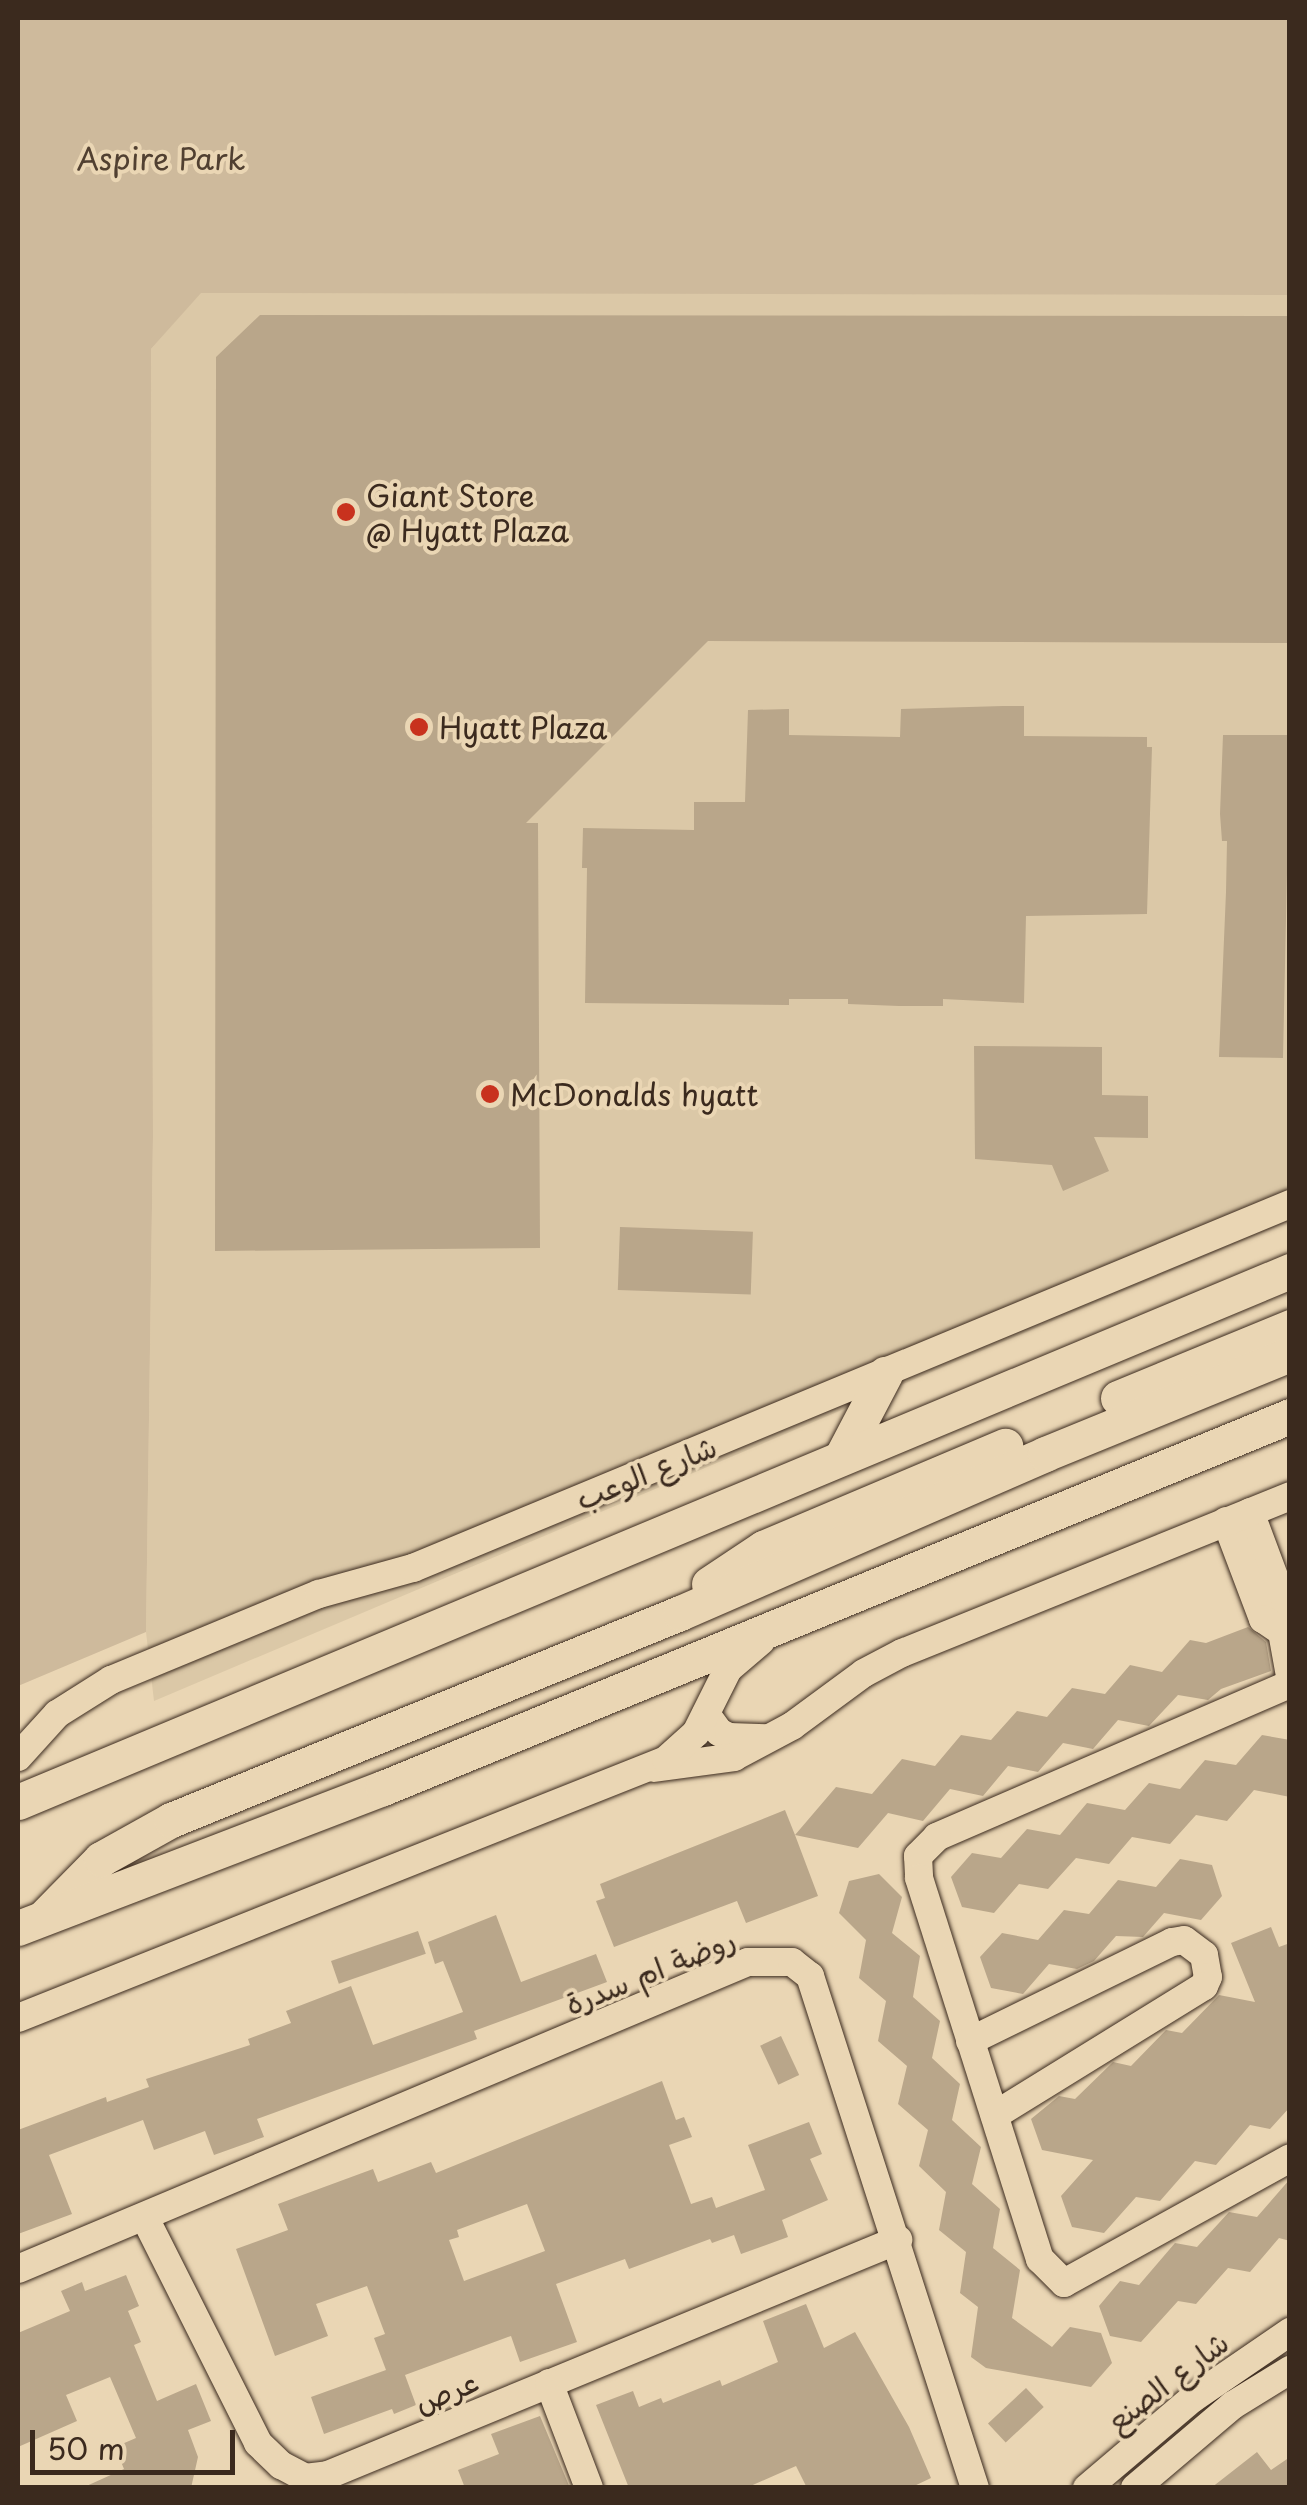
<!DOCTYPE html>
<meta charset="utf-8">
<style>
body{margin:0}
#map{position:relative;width:1307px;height:2505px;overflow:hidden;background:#ead6b4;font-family:"Playpen Sans","Playpen Sans Arabic",sans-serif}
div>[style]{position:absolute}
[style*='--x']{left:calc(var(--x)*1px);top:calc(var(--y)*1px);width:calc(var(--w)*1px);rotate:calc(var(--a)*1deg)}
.built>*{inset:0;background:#dbc8a7}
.green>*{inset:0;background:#ceba9c}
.building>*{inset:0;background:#b9a68a;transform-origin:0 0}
.roads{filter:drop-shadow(0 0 2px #3b2a1e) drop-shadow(0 0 2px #3b2a1e)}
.minor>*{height:28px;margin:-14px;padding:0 14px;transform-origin:14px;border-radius:14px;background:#ead6b4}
.major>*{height:35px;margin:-17.5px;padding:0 17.5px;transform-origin:17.5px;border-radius:17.5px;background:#ead6b4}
.dots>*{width:28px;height:28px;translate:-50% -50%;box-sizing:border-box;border:5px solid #ead6b4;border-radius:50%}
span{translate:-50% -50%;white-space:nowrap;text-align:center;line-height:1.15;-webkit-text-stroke:8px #ead6b4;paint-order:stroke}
.park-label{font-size:30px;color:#514031}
.poi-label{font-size:30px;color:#3b2a1e}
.left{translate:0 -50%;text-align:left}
.street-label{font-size:30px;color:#3b2a1e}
.frame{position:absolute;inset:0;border:20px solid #3b2a1e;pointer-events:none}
.scale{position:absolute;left:30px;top:2430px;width:205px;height:45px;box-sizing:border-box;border:5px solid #3b2a1e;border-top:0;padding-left:12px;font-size:30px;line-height:35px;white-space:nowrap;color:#3b2a1e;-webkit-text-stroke:8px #ead6b4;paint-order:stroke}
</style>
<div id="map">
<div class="built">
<i style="clip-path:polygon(201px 292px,1289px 295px,1289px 1221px,154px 1701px,146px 1632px,153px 1136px,151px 349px)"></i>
</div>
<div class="green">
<i style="clip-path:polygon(18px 18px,1289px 18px,1290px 295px,201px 293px,151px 349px,153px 1136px,146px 1632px,18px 1686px)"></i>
</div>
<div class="building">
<i style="clip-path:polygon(260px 315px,1290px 316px,1290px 643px,708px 641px,526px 823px,538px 823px,540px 1248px,215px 1251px,216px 357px)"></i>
<i style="clip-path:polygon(1003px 706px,1024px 706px,1024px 736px,1147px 737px,1147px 747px,1152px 747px,1147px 914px,1026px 916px,1024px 1003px,943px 999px,943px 1006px,899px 1006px,848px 1004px,848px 999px,789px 999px,789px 1005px,585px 1003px,587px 868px,582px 868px,583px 828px,694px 830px,694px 802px,745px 802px,748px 710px,789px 709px,789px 735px,900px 737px,901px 709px)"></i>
<i style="clip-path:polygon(1223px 735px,1290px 735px,1283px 1058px,1219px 1057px,1226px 892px,1227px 841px,1222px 841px,1220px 814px)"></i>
<i style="clip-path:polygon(974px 1046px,1102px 1047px,1102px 1095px,1148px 1096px,1148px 1138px,1094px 1137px,1109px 1171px,1063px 1191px,1052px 1165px,975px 1159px)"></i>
<i style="left:620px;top:1227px;width:133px;height:63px;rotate:2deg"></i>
<i style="clip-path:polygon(1248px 1627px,1266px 1642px,1271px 1671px,1221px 1689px,1208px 1700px,1178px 1695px,1149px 1726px,1118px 1720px,1093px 1749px,1063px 1743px,1038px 1772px,1008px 1766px,983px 1796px,950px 1789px,923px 1821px,888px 1813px,858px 1848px,795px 1835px,818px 1896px,746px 1923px,737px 1901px,614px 1947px,596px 1901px,605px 1898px,600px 1884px,785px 1810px,795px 1835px,836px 1787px,872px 1794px,902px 1759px,935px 1766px,961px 1735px,991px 1740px,1017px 1711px,1047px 1717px,1072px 1688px,1105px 1694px,1130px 1665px,1162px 1672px,1190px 1640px,1206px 1643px)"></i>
<i style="clip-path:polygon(1262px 1735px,1290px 1740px,1290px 1797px,1254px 1790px,1227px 1821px,1196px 1815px,1170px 1844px,1132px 1837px,1109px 1864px,1076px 1858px,1048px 1889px,1019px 1884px,994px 1913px,962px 1907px,951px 1877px,972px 1853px,1001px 1858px,1027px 1829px,1060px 1835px,1087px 1803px,1125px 1810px,1149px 1783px,1180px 1789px,1205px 1760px,1236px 1765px)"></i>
<i style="clip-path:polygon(1180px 1859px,1212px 1865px,1222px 1896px,1201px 1920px,1164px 1913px,1143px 1937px,1116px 1936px,1094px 1961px,1077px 1969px,1049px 1964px,1023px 1994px,991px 1988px,980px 1957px,1002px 1933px,1038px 1940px,1064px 1910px,1089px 1914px,1118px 1880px,1156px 1887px)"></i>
<i style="clip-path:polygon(879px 1874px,902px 1897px,892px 1933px,920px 1956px,913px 1997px,940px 2021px,932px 2058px,960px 2084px,952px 2120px,981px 2147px,972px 2184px,1000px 2209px,993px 2248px,1020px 2270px,1012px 2318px,1052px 2347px,1070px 2327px,1101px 2333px,1112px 2363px,1091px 2387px,986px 2368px,971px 2357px,978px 2307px,960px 2293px,966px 2252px,939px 2230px,946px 2192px,919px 2166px,928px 2130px,898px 2104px,907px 2066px,878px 2041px,886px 2001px,859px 1978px,866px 1940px,839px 1913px,849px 1881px)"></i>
<i style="clip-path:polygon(496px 1915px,521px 1982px,596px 1954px,607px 1982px,474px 2031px,477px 2039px,257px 2119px,264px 2137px,214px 2155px,205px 2131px,154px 2150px,143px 2120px,49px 2155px,72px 2214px,18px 2234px,18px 2130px,106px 2097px,107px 2102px,149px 2087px,146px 2079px,250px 2045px,248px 2039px,291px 2023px,286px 2011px,351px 1986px,373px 2045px,463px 2012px,443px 1961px,435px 1964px,428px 1942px)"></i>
<i style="clip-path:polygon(1271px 1927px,1279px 1947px,1290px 1943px,1290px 2107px,1270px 2129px,1250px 2125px,1216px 2165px,1195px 2161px,1160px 2201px,1136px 2197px,1104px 2233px,1072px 2227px,1061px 2196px,1093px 2160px,1042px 2150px,1031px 2119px,1059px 2096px,1075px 2099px,1113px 2062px,1131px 2066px,1166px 2030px,1182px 2033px,1219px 1995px,1255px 2002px,1231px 1943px)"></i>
<i style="left:418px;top:1931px;width:24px;height:92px;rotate:71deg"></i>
<i style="left:781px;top:2036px;width:43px;height:23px;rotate:65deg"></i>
<i style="clip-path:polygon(evenodd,662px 2081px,676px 2120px,684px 2117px,692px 2137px,669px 2145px,691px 2204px,712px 2197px,716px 2208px,765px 2190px,748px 2145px,809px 2122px,822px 2154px,810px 2159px,828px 2200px,782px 2220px,788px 2237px,741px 2254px,734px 2235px,712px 2243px,710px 2239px,629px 2269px,625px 2259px,556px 2284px,577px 2342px,520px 2362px,511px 2336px,405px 2375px,416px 2405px,394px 2414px,392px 2409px,324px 2434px,311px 2397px,386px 2370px,374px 2338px,385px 2334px,367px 2286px,316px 2304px,328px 2336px,275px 2356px,236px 2249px,288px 2230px,278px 2204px,373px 2169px,378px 2182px,431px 2162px,436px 2173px,662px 2081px,527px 2204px,545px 2251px,464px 2281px,449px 2240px,459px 2237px,457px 2230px,527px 2204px)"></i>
<i style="clip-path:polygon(1290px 2179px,1290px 2241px,1279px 2238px,1250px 2272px,1228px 2268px,1196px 2304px,1178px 2301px,1141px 2342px,1110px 2336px,1099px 2306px,1120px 2281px,1139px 2285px,1175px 2243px,1197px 2247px,1229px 2212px,1257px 2217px)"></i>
<i style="clip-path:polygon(126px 2275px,139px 2306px,128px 2311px,141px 2342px,134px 2345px,157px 2401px,196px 2384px,211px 2421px,188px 2430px,198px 2457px,191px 2488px,82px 2488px,124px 2469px,115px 2447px,136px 2438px,110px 2377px,66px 2395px,77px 2421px,18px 2447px,18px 2333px,70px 2311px,61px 2291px,82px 2282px,85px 2291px)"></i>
<i style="clip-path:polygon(806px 2304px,824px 2348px,855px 2332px,909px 2427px,931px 2478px,910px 2488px,807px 2488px,796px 2466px,746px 2488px,629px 2488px,596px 2405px,633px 2391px,639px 2407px,661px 2398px,663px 2403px,720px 2380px,722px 2386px,778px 2362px,763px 2321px)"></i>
<i style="left:1026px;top:2388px;width:26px;height:52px;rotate:47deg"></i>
<i style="clip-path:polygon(540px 2416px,570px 2488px,465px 2488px,458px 2470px,499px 2454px,491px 2434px)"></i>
<i style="clip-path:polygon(1257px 2452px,1271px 2470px,1290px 2457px,1290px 2488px,1211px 2488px)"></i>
</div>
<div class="roads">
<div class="minor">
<i style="--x:1250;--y:1512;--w:106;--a:69.5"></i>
<i style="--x:1287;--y:1611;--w:22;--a:103"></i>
<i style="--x:1282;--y:1632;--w:45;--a:79.7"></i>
<i style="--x:1226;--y:1521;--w:105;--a:69.3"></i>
<i style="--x:1263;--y:1619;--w:23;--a:34"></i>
<i style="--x:1290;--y:1684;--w:385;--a:156.6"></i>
<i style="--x:937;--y:1837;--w:27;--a:135"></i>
<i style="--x:918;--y:1856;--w:22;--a:87"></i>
<i style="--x:919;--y:1878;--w:400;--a:72.4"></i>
<i style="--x:1040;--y:2259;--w:34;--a:45"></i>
<i style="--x:1064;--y:2283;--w:258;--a:-28.9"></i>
<i style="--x:706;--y:1714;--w:22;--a:54"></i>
<i style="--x:719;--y:1732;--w:11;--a:27"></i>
<i style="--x:729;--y:1737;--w:37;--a:2"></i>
<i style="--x:18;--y:1757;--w:58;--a:-47.8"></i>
<i style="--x:57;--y:1714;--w:64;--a:-32.2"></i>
<i style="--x:111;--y:1680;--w:225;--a:-22.5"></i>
<i style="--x:319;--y:1594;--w:98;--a:-15.5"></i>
<i style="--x:413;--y:1568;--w:950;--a:-22.54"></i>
<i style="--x:654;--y:1768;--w:81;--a:-7.8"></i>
<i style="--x:734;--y:1757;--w:66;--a:-28.1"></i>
<i style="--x:792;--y:1726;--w:89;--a:-36.4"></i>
<i style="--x:864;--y:1673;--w:43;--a:-27.8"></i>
<i style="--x:902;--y:1653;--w:419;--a:-22"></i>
<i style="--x:18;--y:2018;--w:697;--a:-21.71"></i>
<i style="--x:666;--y:1760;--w:40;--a:-42"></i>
<i style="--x:696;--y:1733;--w:72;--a:-63.4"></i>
<i style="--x:728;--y:1669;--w:43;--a:-40.3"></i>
<i style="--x:970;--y:2041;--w:225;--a:-26.1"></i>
<i style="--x:1172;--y:1942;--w:12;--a:-9"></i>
<i style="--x:1184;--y:1940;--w:25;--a:37"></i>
<i style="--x:1204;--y:1955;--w:22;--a:80"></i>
<i style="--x:1208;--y:1977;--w:10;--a:114"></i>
<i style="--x:1204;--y:1986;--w:246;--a:148.3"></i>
<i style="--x:145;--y:2218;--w:252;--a:63.3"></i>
<i style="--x:258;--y:2443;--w:32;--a:44"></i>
<i style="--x:281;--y:2465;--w:27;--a:28"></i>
<i style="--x:305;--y:2478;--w:23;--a:-7"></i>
<i style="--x:328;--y:2475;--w:617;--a:-22.41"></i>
<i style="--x:18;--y:2269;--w:792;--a:-22.81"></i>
<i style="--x:748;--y:1962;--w:44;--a:0"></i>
<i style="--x:792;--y:1962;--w:23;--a:38"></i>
<i style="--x:810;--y:1976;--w:538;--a:72.14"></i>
<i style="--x:549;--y:2383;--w:112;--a:69.1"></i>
<i style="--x:1087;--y:2488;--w:138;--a:-40.3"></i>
<i style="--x:1192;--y:2399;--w:119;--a:-34.4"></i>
<i style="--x:1135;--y:2488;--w:128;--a:-40.3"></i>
<i style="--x:1233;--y:2405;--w:67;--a:-31.6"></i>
</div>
<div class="major">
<i style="--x:1118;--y:1398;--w:186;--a:-22.4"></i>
<i style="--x:842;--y:1456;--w:93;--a:-62.3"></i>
<i style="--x:709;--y:1584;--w:65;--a:-33.7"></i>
<i style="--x:763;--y:1548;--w:263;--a:-22.9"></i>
<i style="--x:18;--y:1802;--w:1378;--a:-22.66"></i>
<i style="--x:44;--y:1917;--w:81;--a:-45.5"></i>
<i style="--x:101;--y:1859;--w:80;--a:-29.1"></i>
<i style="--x:171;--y:1820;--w:549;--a:-22.13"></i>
<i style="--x:680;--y:1613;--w:398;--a:-23.5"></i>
<i style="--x:1045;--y:1454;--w:265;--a:-22.2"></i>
<i style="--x:18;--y:1928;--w:391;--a:-21"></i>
<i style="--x:383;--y:1788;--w:980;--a:-22.3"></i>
</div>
</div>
<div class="dots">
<i style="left:346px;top:512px;background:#c8321e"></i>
<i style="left:419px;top:727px;background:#c8321e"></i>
<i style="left:490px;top:1094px;background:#c8321e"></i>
</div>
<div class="park-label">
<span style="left:161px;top:158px">Aspire Park</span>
</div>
<div class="poi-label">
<span class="left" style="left:366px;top:512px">Giant Store<br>@ Hyatt Plaza</span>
<span class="left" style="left:439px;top:727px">Hyatt Plaza</span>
<span class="left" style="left:510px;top:1094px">McDonalds hyatt</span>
</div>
<div class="street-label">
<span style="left:646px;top:1472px;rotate:-22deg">شارع الوعب</span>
<span style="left:650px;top:1971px;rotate:-22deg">روضة ام سدرة</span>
<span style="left:1167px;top:2381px;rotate:-37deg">شارع الصنع</span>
<span style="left:446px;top:2391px;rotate:-22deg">عرص</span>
</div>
<div class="frame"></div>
<div class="scale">50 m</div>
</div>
